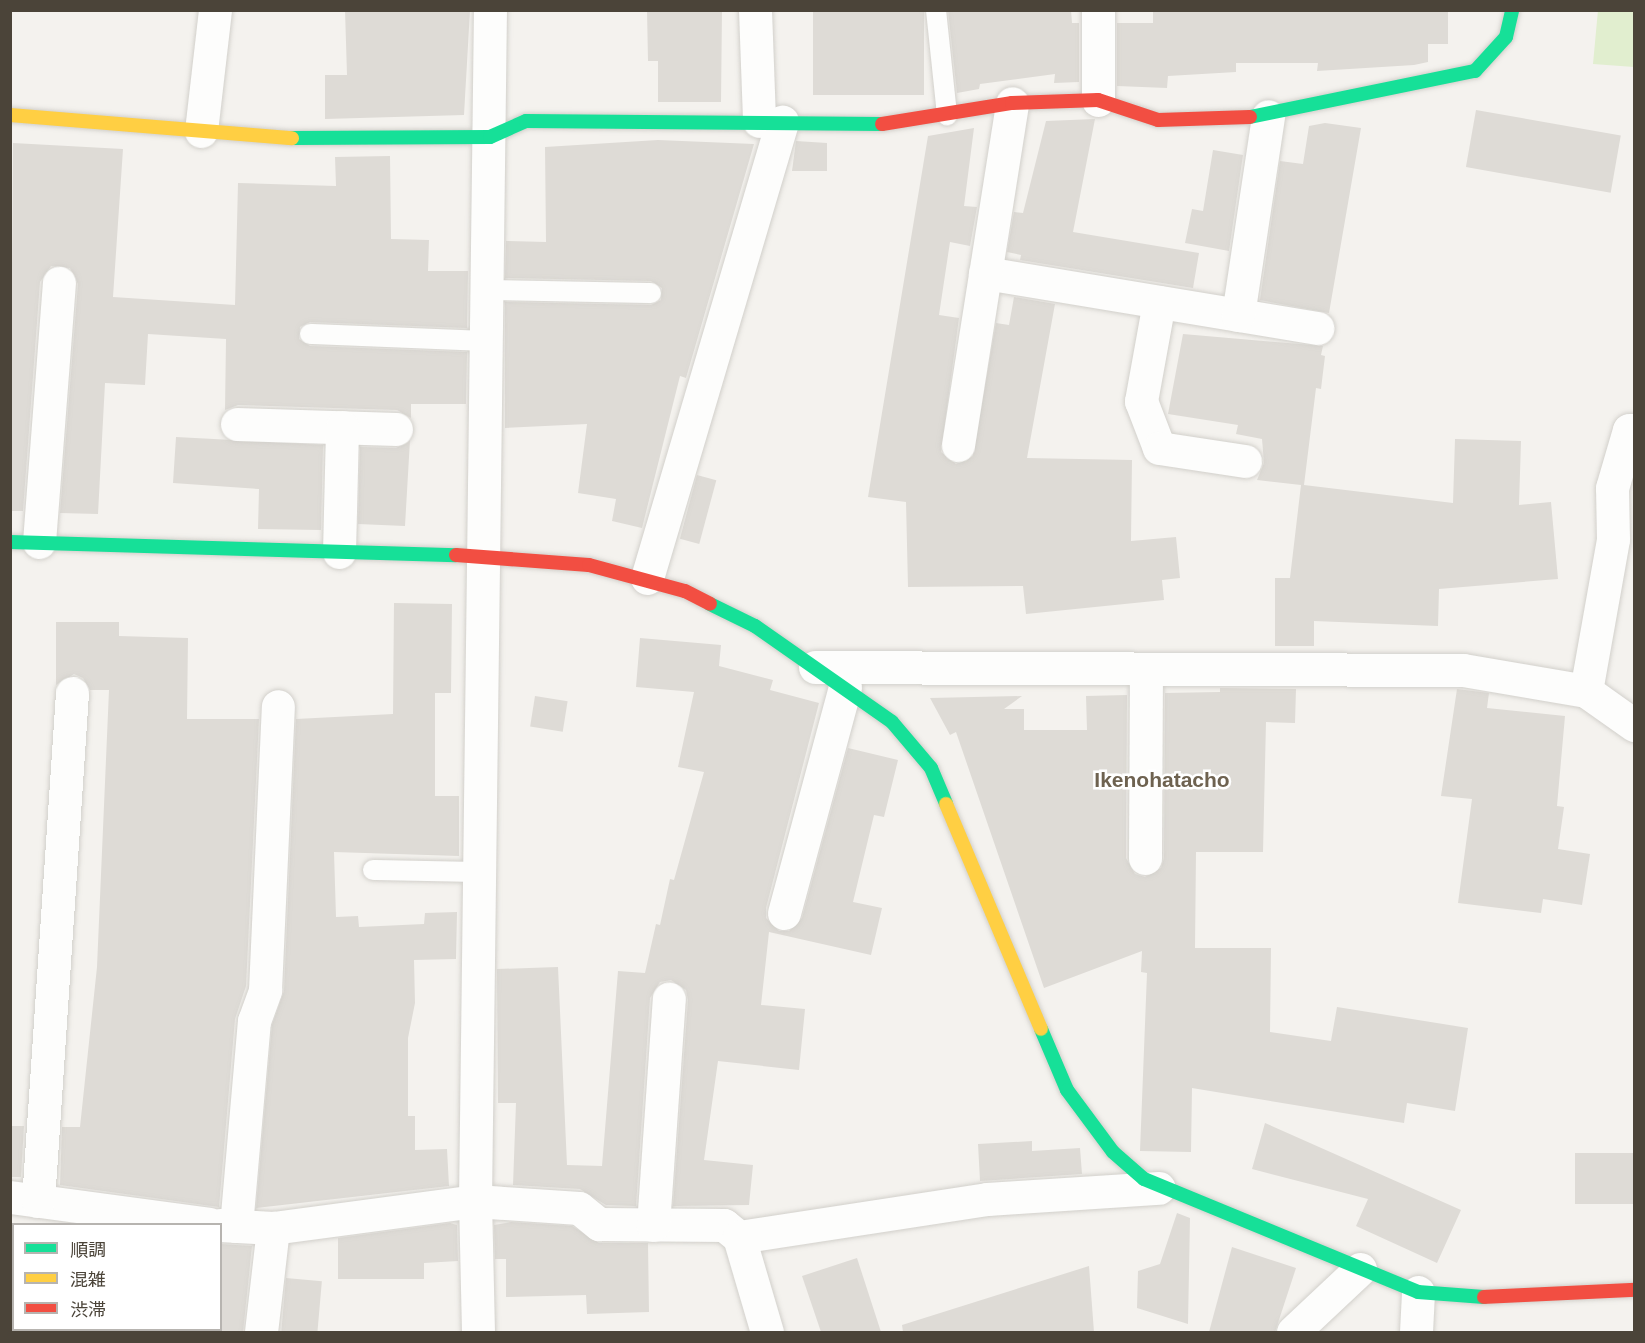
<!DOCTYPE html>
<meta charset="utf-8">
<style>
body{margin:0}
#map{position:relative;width:1645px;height:1343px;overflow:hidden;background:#f4f2ee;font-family:Arial,"Noto Sans JP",sans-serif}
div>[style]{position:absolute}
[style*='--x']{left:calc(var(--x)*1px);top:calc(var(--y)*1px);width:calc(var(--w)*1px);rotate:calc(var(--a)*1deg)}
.green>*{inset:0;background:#e1eecf}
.building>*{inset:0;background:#dedbd6;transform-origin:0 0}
.roads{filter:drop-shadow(0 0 2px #d2d0cb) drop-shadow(0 0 2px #d2d0cb)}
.lane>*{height:20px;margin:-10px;padding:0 10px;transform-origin:10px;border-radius:10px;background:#fdfdfc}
.street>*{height:33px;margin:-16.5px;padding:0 16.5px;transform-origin:16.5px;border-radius:16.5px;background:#fdfdfc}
.fast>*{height:14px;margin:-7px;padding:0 7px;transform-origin:7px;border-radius:7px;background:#16e098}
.slow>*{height:14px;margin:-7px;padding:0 7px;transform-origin:7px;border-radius:7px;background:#ffcf43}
.jam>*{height:14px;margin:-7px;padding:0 7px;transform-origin:7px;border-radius:7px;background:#f24e42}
span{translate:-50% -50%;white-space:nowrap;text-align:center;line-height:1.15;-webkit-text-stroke:5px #fff;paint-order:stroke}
.neighbourhood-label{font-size:21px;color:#6e6250;font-weight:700}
.frame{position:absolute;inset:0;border:12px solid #4b4439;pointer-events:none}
.legend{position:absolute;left:12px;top:1223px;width:210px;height:108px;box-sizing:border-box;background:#fff;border:2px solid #b7b4b0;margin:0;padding:8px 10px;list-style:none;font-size:18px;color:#4b4439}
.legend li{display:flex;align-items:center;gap:12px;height:30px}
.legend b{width:30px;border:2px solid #b7b4b0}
</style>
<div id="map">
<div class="green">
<i style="clip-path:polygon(1598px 10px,1634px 11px,1634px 67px,1593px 64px)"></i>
</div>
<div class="building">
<i style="clip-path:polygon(345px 10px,470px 10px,464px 115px,325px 119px,325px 75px,347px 75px)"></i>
<i style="clip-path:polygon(647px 10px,722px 10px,721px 102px,658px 102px,658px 61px,648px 61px)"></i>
<i style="left:813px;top:10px;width:111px;height:85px"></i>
<i style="clip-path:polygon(948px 10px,1071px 10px,1072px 23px,1079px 23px,1079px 82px,1054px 83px,1055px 74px,980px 84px,979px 89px,957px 93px)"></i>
<i style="clip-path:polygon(1153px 10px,1448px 10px,1448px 44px,1428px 44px,1428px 62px,1414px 65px,1317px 71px,1318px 63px,1236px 63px,1236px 72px,1168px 76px,1167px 88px,1117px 86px,1117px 23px,1153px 23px)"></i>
<i style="left:1476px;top:110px;width:147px;height:58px;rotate:10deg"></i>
<i style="clip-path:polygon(1095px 119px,1073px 232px,1199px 253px,1193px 288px,1020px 260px,1021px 255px,1007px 252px,1014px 212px,1023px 213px,1046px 121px)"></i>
<i style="clip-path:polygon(1325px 123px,1361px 128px,1329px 313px,1260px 300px,1280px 161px,1303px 164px,1309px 126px)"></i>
<i style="clip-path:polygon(974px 128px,964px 206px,977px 207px,970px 246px,950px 242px,939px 315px,959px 318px,941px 452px,956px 464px,973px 456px,996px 323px,1009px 325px,1014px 297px,1055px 304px,1027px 458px,1132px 460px,1131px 541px,1176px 537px,1180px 578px,1162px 580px,1164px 600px,1026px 614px,1023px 586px,908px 587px,906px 502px,868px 497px,928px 136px)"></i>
<i style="clip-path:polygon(658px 140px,754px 144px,686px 378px,680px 376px,642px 528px,612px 521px,616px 499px,578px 493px,587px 424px,505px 428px,505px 302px,651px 305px,661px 300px,662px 288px,651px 281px,505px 278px,506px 241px,546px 242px,545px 147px)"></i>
<i style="clip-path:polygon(796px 141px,827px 143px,827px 171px,792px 171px)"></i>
<i style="clip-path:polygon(13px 143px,123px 149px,113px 297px,235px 305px,238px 183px,336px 186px,335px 157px,390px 156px,391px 239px,429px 240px,428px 271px,468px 271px,467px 328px,310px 322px,300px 327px,299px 339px,310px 346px,467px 352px,466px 404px,411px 404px,411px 418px,397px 410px,238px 405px,225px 410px,226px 339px,148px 334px,145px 385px,105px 383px,98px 514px,60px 513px,78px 284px,70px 268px,51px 266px,40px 282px,23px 511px,10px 511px)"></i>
<i style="clip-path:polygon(1213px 150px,1243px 155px,1229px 251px,1185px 243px,1192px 209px,1203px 211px)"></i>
<i style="clip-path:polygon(1183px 334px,1323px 346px,1321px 355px,1325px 356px,1321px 389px,1316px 388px,1304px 485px,1453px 503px,1455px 439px,1521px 441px,1519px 505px,1551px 502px,1558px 579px,1439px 589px,1438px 626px,1314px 621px,1314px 646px,1275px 646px,1275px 578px,1290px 578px,1301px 485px,1257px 480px,1264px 463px,1262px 439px,1236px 434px,1238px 425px,1168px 414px)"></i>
<i style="clip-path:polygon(176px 437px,323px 445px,321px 530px,258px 529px,259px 489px,173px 483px)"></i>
<i style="clip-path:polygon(410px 440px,405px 526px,358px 524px,360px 447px,396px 448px)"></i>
<i style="left:697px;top:475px;width:20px;height:66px;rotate:15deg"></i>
<i style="clip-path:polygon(394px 603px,452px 604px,451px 693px,435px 693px,435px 796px,459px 796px,459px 856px,334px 852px,336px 917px,358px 916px,359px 927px,424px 924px,425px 913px,457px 912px,456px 959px,414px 960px,415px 1003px,408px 1038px,408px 1116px,415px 1116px,415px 1150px,447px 1149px,449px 1186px,256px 1208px,272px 1025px,284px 991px,296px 719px,393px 714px)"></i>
<i style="clip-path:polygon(56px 622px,119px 622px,119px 636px,188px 638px,187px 719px,259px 719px,246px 986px,235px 1019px,219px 1207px,60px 1185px,62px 1127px,80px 1127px,97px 967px,109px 690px,90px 690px,83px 678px,74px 674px,56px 685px)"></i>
<i style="clip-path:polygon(640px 638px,721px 645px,719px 666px,773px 680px,770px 690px,819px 703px,766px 908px,766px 918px,779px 931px,789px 931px,802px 918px,848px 748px,898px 760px,884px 817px,874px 815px,853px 902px,882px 908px,871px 955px,769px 932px,761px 1005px,805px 1009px,799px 1070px,718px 1061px,704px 1160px,753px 1165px,749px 1205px,673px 1206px,688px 1000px,686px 990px,671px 980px,660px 982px,650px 998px,636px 1206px,606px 1205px,580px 1189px,513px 1185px,516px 1103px,498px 1103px,497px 969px,558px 967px,567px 1165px,602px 1166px,618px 971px,645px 973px,656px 924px,660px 925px,670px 879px,674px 880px,704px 772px,678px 767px,694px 692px,636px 687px)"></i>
<i style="clip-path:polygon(1220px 688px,1296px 689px,1295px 723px,1266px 722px,1263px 852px,1196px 852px,1195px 948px,1271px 948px,1270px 1032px,1331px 1041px,1337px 1007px,1468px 1028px,1455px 1111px,1407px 1103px,1404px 1123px,1192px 1088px,1191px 1152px,1140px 1151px,1147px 973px,1141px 972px,1142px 951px,1044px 988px,956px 732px,950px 735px,930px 698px,1022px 696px,1004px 709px,1024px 709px,1024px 730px,1087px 730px,1086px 696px,1127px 695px,1126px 858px,1135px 874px,1145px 877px,1161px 868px,1164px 858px,1165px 693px,1220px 692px)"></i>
<i style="clip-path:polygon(1457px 689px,1489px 693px,1487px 708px,1565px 716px,1557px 806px,1564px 807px,1558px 849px,1590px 854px,1582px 905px,1543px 899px,1541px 913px,1458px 903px,1472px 799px,1441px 796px)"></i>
<i style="left:535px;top:696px;width:33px;height:31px;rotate:9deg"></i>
<i style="clip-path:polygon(1265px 1123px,1461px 1210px,1437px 1263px,1356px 1226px,1368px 1199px,1252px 1169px)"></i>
<i style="clip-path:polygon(10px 1126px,24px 1126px,21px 1177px,10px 1177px)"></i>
<i style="clip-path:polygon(1032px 1141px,1032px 1151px,1080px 1148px,1082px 1174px,980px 1181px,978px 1144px)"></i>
<i style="left:1635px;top:1153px;width:51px;height:60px;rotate:90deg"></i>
<i style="clip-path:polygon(1177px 1213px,1190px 1218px,1188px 1324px,1137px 1308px,1138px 1271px,1160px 1264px)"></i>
<i style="clip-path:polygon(511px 1222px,572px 1226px,599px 1243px,648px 1243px,649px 1312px,587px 1314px,586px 1295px,506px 1297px,506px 1259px,495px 1259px,494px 1225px)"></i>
<i style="clip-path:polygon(450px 1223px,457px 1225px,458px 1261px,424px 1263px,424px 1279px,338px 1279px,338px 1238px)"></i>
<i style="clip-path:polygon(220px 1244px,252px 1246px,243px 1332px,220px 1332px)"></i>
<i style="clip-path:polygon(1232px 1247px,1296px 1268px,1275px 1332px,1209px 1332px)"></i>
<i style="clip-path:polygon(857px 1258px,881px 1332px,821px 1332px,802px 1276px)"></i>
<i style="clip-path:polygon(1089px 1266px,1094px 1332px,903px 1332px,902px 1325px)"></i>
<i style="left:286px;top:1278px;width:36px;height:54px;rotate:5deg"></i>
</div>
<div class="roads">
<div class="lane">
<i style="--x:936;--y:10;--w:106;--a:84"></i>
<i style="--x:488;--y:290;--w:163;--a:1.1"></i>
<i style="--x:310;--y:334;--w:178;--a:2.3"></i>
<i style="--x:373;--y:870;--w:107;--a:1.1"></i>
</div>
<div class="street">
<i style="--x:755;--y:10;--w:111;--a:87.9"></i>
<i style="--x:1098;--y:10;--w:90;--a:90"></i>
<i style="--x:201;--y:131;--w:122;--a:-83.4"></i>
<i style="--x:985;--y:273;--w:337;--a:9.4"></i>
<i style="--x:1159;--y:302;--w:101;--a:100.3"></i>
<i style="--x:1141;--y:401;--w:50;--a:69"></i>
<i style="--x:1159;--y:448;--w:87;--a:8.6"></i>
<i style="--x:1238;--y:315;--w:201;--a:-81.4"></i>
<i style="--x:237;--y:424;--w:159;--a:1.8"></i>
<i style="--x:958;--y:445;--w:346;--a:-81"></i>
<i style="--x:39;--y:542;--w:260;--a:-85.6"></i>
<i style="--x:339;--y:552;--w:125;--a:-88.6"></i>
<i style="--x:647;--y:578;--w:476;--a:-73.5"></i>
<i style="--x:815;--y:667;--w:648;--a:0.27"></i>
<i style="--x:1463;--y:670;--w:125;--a:9.7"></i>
<i style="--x:1586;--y:691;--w:59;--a:35.3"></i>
<i style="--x:1586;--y:691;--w:154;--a:-79.9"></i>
<i style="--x:1613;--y:539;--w:51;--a:-91.1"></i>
<i style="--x:1612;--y:488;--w:60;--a:-73.7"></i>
<i style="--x:1629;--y:430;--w:5;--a:0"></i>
<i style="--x:1145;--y:858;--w:189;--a:-89.7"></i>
<i style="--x:784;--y:913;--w:234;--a:-74.9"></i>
<i style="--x:10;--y:1197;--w:201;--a:7.7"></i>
<i style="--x:38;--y:1201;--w:509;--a:-86.17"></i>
<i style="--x:220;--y:1225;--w:53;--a:3.2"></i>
<i style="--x:273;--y:1228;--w:204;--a:-7.6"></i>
<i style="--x:475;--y:1201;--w:104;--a:3.9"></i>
<i style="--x:579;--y:1208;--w:26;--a:39"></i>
<i style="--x:599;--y:1224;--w:125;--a:0.5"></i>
<i style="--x:724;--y:1225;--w:19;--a:39"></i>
<i style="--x:739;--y:1237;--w:99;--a:73.6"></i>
<i style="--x:653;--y:1225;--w:227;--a:-86"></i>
<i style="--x:236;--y:1226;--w:206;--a:-85"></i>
<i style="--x:254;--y:1021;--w:33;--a:-70"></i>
<i style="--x:265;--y:990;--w:284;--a:-87.4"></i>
<i style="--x:739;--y:1237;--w:251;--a:-8.7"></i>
<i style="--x:987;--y:1199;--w:172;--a:-3.7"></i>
<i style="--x:174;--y:1332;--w:2;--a:-90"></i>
<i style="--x:261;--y:1332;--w:105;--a:-83.4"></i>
<i style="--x:478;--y:1332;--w:131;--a:-91.3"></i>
<i style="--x:475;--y:1201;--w:1191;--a:-89.28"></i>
<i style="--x:1293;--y:1332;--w:92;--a:-43.2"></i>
<i style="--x:1416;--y:1332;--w:40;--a:-87.1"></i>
</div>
<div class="fast">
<i style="--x:1250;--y:117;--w:230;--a:-11.6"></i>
<i style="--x:1475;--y:71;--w:46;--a:-47.6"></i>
<i style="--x:1506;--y:37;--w:28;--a:-77"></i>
<i style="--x:292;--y:138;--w:198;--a:-0.3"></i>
<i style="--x:490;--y:137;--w:39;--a:-24"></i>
<i style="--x:526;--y:121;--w:356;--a:0.5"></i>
<i style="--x:10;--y:542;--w:446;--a:1.7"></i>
<i style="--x:710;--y:604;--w:50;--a:26.1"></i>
<i style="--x:755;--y:626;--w:167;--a:35"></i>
<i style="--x:892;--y:722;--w:60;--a:49.7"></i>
<i style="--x:931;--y:768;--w:39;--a:67"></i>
<i style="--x:1041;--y:1029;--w:66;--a:66.9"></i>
<i style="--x:1067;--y:1090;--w:77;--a:53.4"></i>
<i style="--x:1113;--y:1152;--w:41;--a:41.1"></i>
<i style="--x:1144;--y:1179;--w:296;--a:22.4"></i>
<i style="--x:1418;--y:1292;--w:66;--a:4.3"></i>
</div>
<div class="slow">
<i style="--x:10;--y:115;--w:283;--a:4.7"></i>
<i style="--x:946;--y:804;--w:244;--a:67.1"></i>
</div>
<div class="jam">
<i style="--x:882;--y:124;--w:132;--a:-9.2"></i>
<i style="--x:1012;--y:103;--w:86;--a:-2"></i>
<i style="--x:1098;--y:100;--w:63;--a:18.4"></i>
<i style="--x:1158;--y:120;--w:92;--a:-1.9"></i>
<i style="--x:456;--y:555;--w:133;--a:4.3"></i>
<i style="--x:589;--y:565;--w:99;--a:15.2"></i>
<i style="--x:685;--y:591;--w:28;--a:27"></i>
<i style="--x:1484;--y:1297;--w:150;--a:-2.7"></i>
</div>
</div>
<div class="neighbourhood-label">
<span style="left:1162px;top:780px">Ikenohatacho</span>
</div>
<div class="frame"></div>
<ul class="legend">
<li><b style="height:8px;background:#16e098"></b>順調</li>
<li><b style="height:8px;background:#ffcf43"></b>混雑</li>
<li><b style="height:8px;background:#f24e42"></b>渋滞</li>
</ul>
</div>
